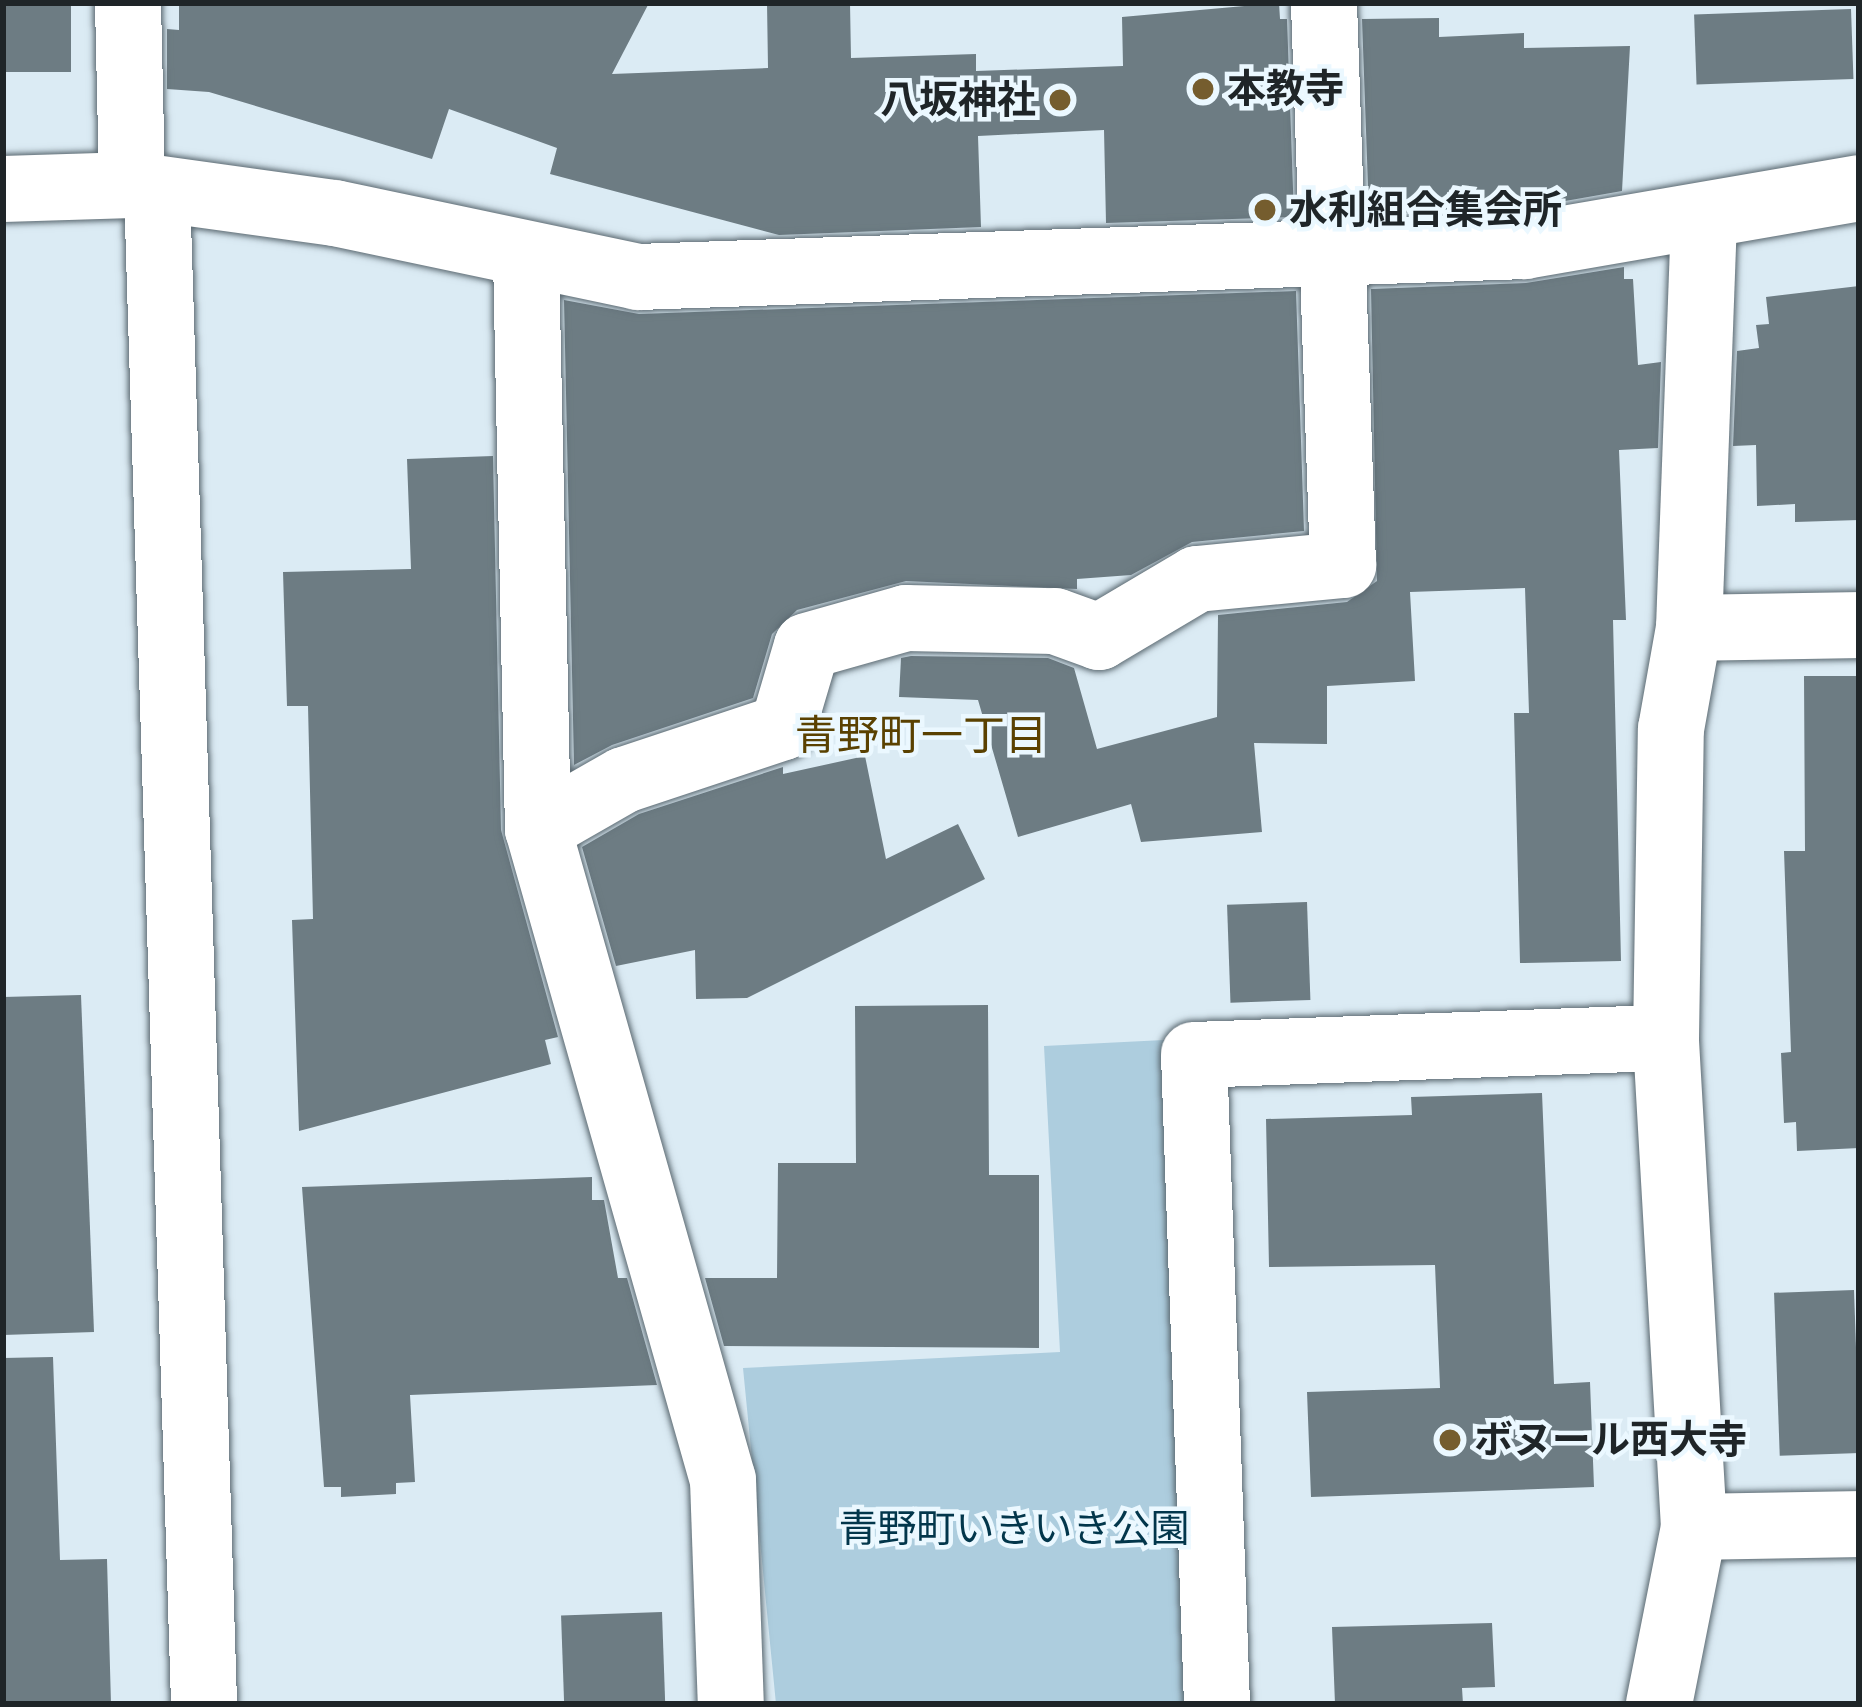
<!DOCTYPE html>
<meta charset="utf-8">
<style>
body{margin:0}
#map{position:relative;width:1862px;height:1707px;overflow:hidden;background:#dbebf4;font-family:Poppins,"Noto Sans JP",sans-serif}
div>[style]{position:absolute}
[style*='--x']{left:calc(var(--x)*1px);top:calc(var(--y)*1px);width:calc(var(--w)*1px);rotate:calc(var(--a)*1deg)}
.green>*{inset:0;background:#adcdde}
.building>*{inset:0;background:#6d7c83;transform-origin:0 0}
.roads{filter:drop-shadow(0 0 3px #5a6870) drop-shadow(0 0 3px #5a6870)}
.street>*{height:66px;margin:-33px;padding:0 33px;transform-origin:33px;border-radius:33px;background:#fff}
.secondary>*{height:66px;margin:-33px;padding:0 33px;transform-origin:33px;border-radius:33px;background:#fff}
.dots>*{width:33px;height:33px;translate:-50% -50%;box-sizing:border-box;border:6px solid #ebf8ff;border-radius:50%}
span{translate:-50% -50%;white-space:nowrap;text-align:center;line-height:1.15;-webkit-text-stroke:9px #ebf8ff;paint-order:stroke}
.poi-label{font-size:39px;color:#1f2528;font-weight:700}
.left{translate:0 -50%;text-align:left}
.right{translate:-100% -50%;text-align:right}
.park-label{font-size:39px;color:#02364b}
.neighbourhood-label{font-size:42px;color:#5a4101}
.frame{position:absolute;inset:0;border:6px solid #1f2528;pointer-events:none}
</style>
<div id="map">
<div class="green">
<i style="clip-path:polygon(1164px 1040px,1200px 1704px,776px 1704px,743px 1368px,1060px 1352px,1044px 1046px)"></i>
</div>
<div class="building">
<i style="left:3px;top:3px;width:68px;height:69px"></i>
<i style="clip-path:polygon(179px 3px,649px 3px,612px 74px,768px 68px,767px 3px,850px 3px,851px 58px,976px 54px,976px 71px,1123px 66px,1122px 17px,1279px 3px,1280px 19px,1287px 19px,1294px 217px,1106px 223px,1104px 130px,978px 136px,981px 227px,779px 235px,550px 174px,557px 148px,449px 109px,432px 159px,209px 92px,167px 89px,167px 29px,179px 30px)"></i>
<i style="left:1851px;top:9px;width:70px;height:157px;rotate:88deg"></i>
<i style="clip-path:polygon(1439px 18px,1439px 37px,1524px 33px,1524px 48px,1630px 46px,1622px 191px,1520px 209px,1369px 214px,1362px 19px)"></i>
<i style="clip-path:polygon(1624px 267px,1624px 279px,1633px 279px,1638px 365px,1661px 362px,1658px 448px,1619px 450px,1626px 620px,1613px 620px,1621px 961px,1520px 963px,1514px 713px,1529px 713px,1525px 588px,1410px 592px,1415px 681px,1327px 686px,1327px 744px,1254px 743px,1262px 832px,1141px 842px,1131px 804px,1018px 837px,978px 700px,899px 697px,901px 658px,911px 656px,1048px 658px,1074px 668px,1097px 749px,1217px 717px,1218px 615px,1347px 602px,1377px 581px,1371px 289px,1526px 283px)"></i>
<i style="clip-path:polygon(1859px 286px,1859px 520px,1795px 522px,1795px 504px,1757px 506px,1756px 445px,1733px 446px,1737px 351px,1759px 348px,1756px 325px,1769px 324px,1766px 297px)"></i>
<i style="clip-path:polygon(1296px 291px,1304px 531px,1192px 542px,1131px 575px,1077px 579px,1077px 589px,906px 581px,797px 610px,772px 634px,753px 698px,612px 745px,574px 765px,564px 300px,639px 314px)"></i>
<i style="clip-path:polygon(493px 456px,501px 830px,558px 1037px,545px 1040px,551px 1064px,299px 1131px,292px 920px,313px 919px,308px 706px,287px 706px,283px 572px,411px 569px,407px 459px)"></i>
<i style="clip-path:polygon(1804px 676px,1859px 676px,1859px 1148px,1797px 1151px,1796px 1122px,1784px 1123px,1781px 1053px,1791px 1052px,1784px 851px,1805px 851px)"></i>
<i style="clip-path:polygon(865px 756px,886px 859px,958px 824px,985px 879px,747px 998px,696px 999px,695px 950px,616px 966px,582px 847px,639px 814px,783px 767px,783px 774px)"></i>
<i style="left:1307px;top:902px;width:98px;height:80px;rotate:88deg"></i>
<i style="clip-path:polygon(81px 995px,94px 1332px,3px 1335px,3px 997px)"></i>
<i style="clip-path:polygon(988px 1005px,989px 1175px,1039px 1175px,1039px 1348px,724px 1346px,705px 1278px,777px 1278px,778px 1163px,856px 1163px,855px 1006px)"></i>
<i style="clip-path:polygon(1542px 1093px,1554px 1384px,1590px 1382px,1594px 1487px,1311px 1497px,1307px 1392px,1440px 1388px,1435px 1265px,1269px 1267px,1266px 1119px,1412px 1115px,1411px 1097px)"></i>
<i style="clip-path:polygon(592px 1177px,592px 1200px,604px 1200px,618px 1278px,627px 1278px,657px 1385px,410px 1395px,415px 1482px,396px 1483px,396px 1494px,341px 1497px,341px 1487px,324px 1487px,302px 1187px)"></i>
<i style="left:1854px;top:1290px;width:163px;height:80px;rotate:88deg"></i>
<i style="clip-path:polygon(53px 1357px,60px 1560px,107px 1559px,111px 1704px,3px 1704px,3px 1358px)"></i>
<i style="left:662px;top:1612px;width:92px;height:101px;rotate:88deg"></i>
<i style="clip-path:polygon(1492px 1623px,1495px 1687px,1462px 1688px,1463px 1704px,1335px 1704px,1332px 1627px)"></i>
</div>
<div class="roads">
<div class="street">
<i style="--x:128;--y:3;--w:182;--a:88.7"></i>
<i style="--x:3;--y:189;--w:129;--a:-1.8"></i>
<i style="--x:132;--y:185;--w:205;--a:7.9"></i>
<i style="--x:335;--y:213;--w:310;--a:11.9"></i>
<i style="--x:638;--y:277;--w:887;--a:-2"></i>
<i style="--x:1524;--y:246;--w:340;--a:-9.8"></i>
<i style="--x:526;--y:258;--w:571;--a:88.8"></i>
<i style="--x:538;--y:829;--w:677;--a:74.14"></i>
<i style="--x:723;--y:1480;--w:224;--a:88"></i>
<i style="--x:1689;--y:628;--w:170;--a:-1"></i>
<i style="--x:538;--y:829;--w:99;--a:-29.7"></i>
<i style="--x:624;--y:780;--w:168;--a:-18.4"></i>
<i style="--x:783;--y:727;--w:84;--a:-73.5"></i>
<i style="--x:807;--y:646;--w:103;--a:-15.8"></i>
<i style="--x:906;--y:618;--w:149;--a:1.2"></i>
<i style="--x:1055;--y:621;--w:47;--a:20"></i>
<i style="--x:1099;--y:637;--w:114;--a:-30.6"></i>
<i style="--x:1197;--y:579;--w:147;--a:-5.5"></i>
<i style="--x:1343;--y:565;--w:562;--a:-91.94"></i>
<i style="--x:1694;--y:1527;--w:165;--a:-1"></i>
<i style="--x:1217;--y:1704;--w:649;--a:-92.03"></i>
<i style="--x:1194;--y:1055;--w:472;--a:-2.1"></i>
<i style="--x:1659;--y:1704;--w:180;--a:-78.8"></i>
<i style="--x:1694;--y:1527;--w:490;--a:-93.3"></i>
<i style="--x:1666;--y:1038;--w:309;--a:-89.1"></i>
<i style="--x:1671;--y:729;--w:103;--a:-79.9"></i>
<i style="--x:1689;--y:628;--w:409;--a:-87.9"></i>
</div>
<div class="secondary">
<i style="--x:157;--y:190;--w:1515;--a:88.22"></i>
</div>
</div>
<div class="dots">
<i style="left:1203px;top:89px;background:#755d2e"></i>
<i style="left:1060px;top:100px;background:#755d2e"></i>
<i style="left:1265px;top:210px;background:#755d2e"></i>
<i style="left:1450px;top:1440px;background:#755d2e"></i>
</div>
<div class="poi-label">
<span class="left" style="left:1227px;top:89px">本教寺</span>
<span class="right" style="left:1036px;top:100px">八坂神社</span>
<span class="left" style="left:1289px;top:210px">水利組合集会所</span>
<span class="left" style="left:1474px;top:1440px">ボヌール西大寺</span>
</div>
<div class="park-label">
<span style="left:1014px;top:1529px">青野町いきいき公園</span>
</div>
<div class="neighbourhood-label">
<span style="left:921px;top:736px">青野町一丁目</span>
</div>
<div class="frame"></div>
</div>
